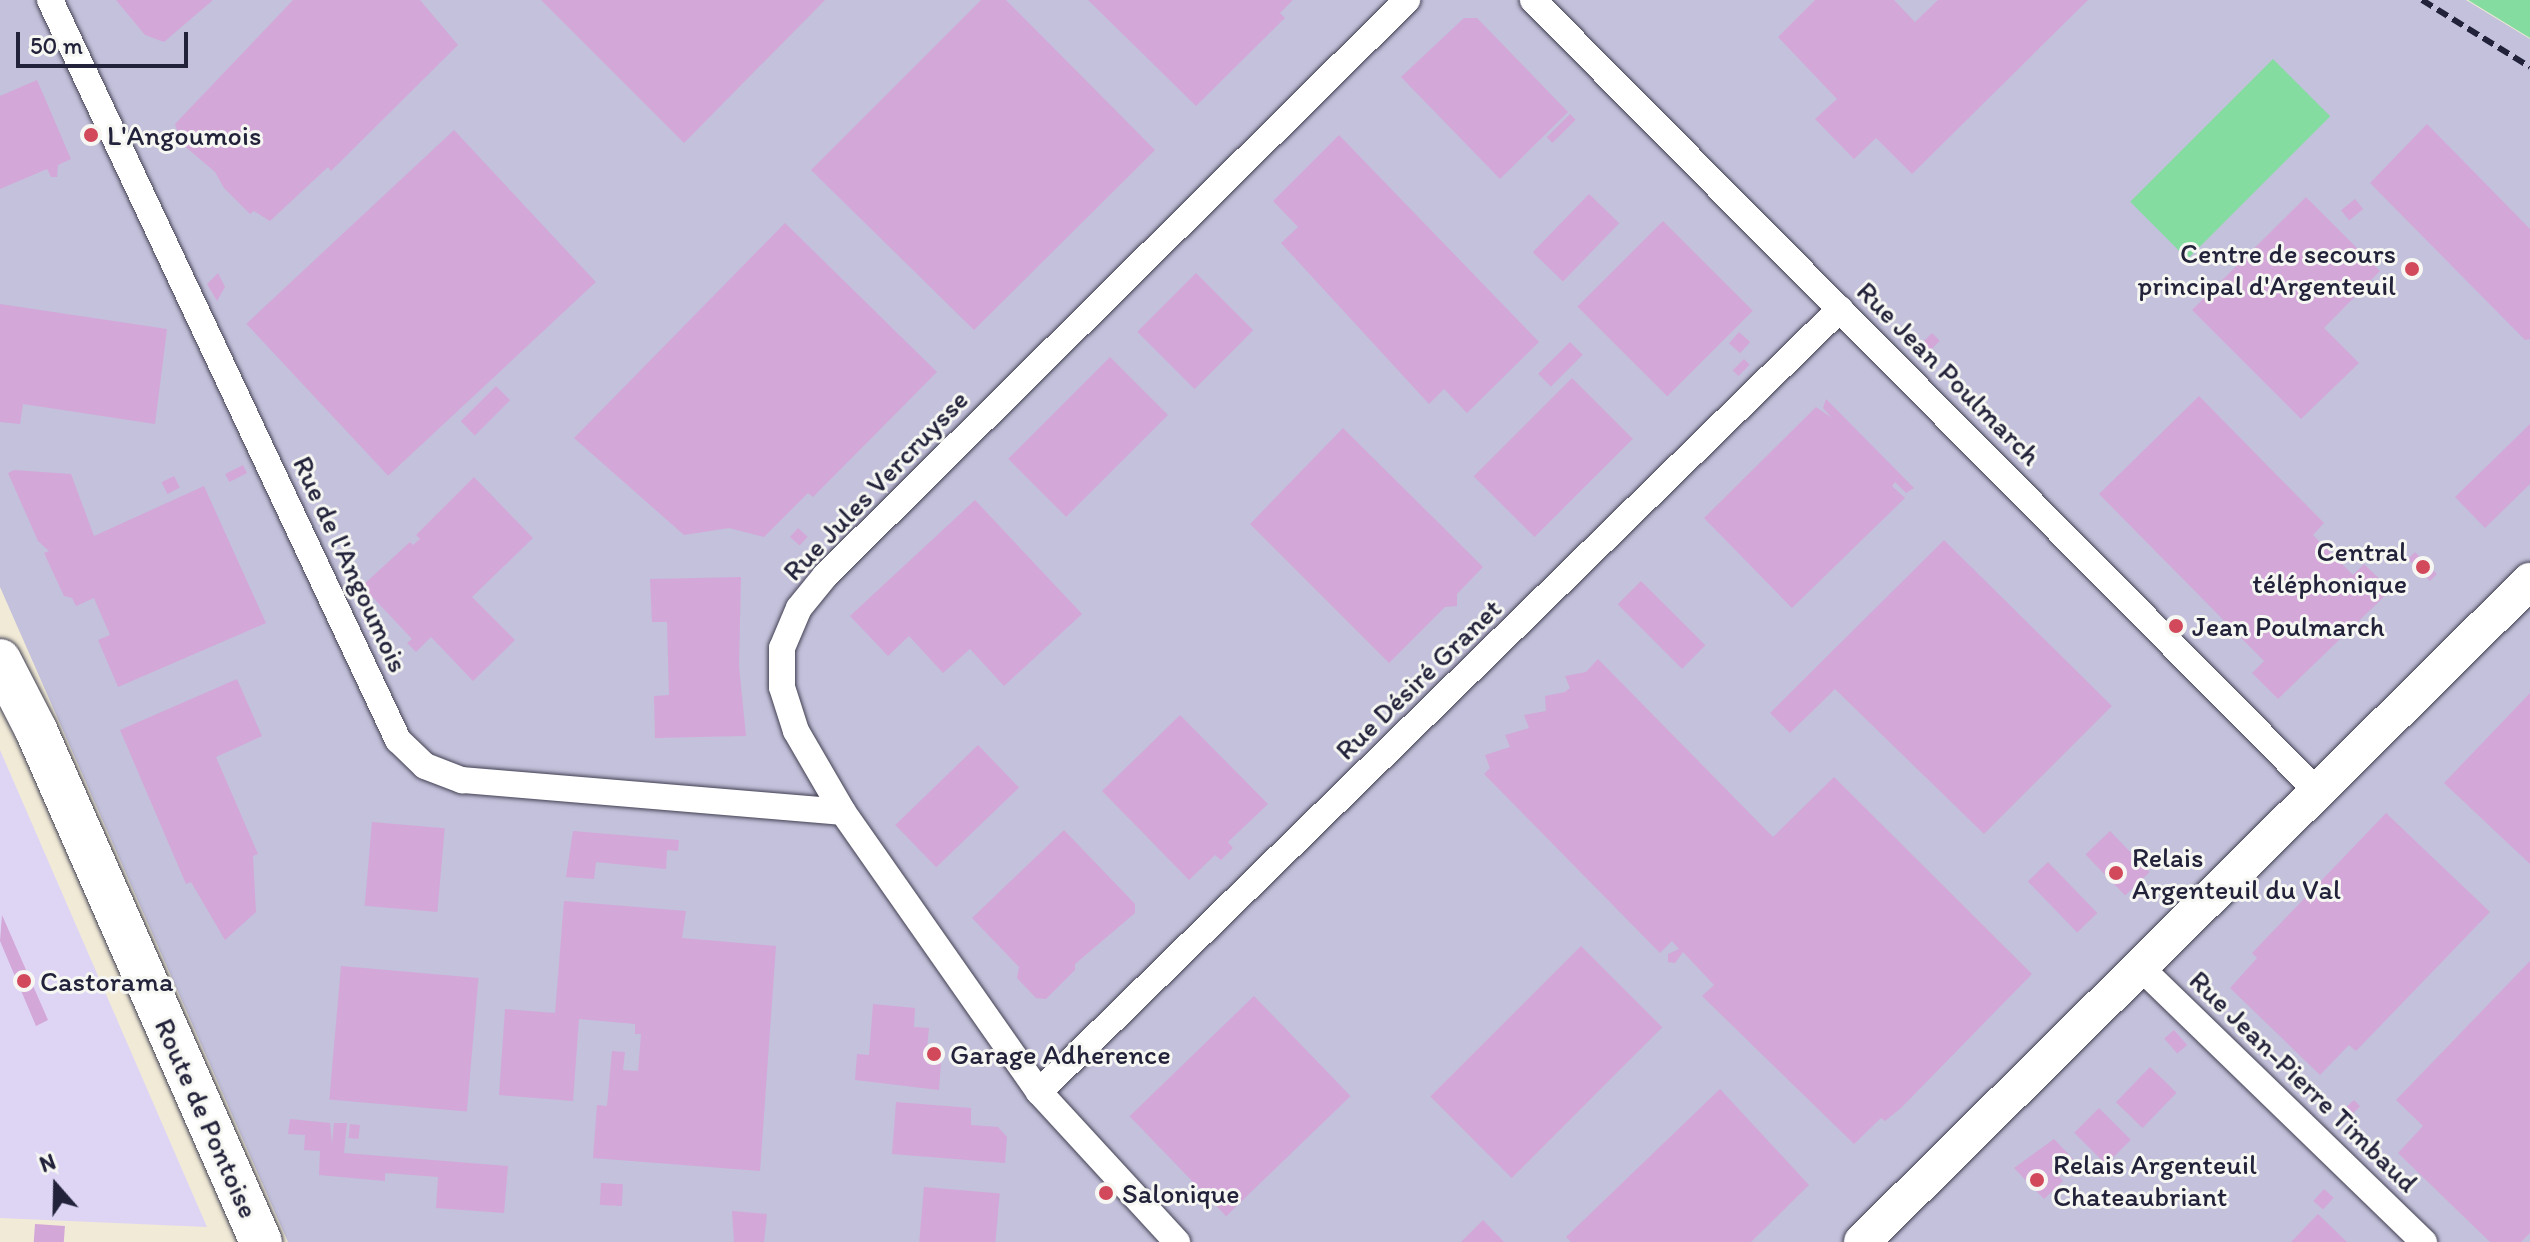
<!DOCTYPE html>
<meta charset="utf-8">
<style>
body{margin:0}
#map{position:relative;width:2530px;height:1242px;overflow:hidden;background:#f1ead6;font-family:Itim,sans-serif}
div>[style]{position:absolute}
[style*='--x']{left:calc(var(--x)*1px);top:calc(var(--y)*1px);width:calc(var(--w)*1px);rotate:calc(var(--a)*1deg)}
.built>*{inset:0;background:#ded5f5}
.industrial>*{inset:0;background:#c3c1db}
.green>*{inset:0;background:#84dca1;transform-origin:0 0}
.building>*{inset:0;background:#d4a7d9;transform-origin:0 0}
.roads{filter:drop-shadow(0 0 2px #414052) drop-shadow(0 0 2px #414052)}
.street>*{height:26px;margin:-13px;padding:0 13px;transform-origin:13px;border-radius:13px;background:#fff}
.secondary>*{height:36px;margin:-18px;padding:0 18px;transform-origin:18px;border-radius:18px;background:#fff}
.primary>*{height:42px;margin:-21px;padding:0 21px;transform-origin:21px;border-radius:21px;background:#fff}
.rail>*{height:6px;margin-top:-3px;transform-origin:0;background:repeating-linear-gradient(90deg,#22223b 0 12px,transparent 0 18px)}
.dots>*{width:22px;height:22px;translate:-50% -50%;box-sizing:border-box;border:4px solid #f6f6f2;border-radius:50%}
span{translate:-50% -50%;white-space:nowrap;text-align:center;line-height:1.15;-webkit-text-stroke:6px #f6f6f2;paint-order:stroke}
.poi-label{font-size:28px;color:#22223b}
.left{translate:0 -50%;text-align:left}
.right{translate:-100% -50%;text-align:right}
.street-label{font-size:28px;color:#22223b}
.north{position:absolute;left:16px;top:1146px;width:80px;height:80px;-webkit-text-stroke:6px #f6f6f2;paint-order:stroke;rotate:340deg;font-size:22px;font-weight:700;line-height:32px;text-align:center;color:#22223b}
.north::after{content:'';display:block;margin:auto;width:28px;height:36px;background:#22223b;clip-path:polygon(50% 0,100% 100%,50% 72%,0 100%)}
.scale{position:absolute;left:16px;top:32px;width:172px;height:36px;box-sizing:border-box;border:4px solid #22223b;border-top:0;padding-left:10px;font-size:24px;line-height:28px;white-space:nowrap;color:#22223b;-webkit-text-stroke:6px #f6f6f2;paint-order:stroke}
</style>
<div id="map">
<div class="built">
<i style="clip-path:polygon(0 750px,207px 1227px,0 1218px)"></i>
</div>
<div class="industrial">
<i style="clip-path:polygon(0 0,2466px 0,2530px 39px,2530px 1242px,288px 1242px,0 587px)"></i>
</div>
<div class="green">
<i style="clip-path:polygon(2468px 0,2530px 0,2530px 38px)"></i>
<i style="left:2273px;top:59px;width:81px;height:202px;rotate:45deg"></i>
</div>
<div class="building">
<i style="clip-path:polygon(116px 0,213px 0,164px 42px,145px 35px)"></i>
<i style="clip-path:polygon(293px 0,420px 0,458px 45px,331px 171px,328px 167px,270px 221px,254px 211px,250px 214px,224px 188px,215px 172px,181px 143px,175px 124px)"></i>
<i style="clip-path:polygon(541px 0,825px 0,684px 143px)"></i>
<i style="clip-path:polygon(981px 0,1006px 0,1155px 150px,974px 330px,811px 170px)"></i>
<i style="clip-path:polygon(1088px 0,1293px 0,1280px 13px,1285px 18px,1196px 106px)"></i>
<i style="clip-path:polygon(1815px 0,1894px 0,1915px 22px,1938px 0,2088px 0,1912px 174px,1876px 138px,1854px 159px,1815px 119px,1837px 99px,1778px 37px)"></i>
<i style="clip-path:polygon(1464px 18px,1477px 18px,1568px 112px,1500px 179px,1401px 77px)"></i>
<i style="clip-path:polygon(37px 80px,71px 159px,58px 165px,57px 177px,51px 177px,47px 169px,0 189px,0 96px)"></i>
<i style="left:1570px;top:114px;width:8px;height:33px;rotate:45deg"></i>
<i style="clip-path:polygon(2427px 124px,2530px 229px,2530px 339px,2525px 340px,2370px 183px)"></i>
<i style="left:454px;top:130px;width:208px;height:284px;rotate:47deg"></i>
<i style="clip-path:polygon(1339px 135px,1539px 342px,1467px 413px,1444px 389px,1429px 404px,1281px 243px,1298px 227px,1273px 201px)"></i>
<i style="left:1589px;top:194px;width:42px;height:81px;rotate:44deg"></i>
<i style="clip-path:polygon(2306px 197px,2380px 271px,2324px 328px,2359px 363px,2301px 419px,2192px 310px)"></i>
<i style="left:2355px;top:199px;width:13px;height:18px;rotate:51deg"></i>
<i style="left:1663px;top:221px;width:127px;height:121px;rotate:45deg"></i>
<i style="clip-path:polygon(785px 223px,937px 372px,813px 497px,808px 493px,764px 537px,729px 528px,684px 535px,574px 438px)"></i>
<i style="clip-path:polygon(218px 273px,225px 287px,217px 301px,207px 284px)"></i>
<i style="left:1196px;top:273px;width:81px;height:83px;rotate:45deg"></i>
<i style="clip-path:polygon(0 304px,167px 329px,155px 424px,23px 404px,20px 424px,0 422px)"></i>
<i style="left:1739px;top:332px;width:15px;height:15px;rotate:42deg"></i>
<i style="left:1932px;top:333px;width:11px;height:20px;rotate:45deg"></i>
<i style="left:1570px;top:342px;width:18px;height:45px;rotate:45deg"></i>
<i style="left:1110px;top:357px;width:82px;height:144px;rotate:45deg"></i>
<i style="left:1744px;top:359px;width:8px;height:16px;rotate:45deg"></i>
<i style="left:1572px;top:378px;width:86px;height:139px;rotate:45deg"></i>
<i style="left:496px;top:386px;width:20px;height:50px;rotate:45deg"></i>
<i style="clip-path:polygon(2199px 396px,2324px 523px,2313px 535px,2353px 575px,2364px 564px,2391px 590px,2278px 699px,2252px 673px,2264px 661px,2099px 494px)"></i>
<i style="clip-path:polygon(1826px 399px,1914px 488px,1906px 493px,1895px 482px,1892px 486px,1905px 498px,1792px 608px,1704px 518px,1816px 407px,1832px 418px,1823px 408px)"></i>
<i style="clip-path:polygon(2530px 424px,2530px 484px,2485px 528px,2455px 497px)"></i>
<i style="clip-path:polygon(1343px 428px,1483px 567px,1457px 594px,1457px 606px,1445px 607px,1389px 663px,1250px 524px)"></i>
<i style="left:243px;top:465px;width:9px;height:20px;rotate:63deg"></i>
<i style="clip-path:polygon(14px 470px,71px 474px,94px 536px,204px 486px,266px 623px,118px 687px,98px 640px,110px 635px,96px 603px,94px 598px,76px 606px,72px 598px,64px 596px,44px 553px,49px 551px,38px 541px,8px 473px)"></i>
<i style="left:174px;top:476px;width:13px;height:14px;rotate:63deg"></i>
<i style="clip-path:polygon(474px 477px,533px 538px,472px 597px,515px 640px,473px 681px,431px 637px,416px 652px,407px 643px,412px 639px,362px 586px,410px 542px,413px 545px,420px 539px,416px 535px)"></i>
<i style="clip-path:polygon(975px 500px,1082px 614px,1004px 686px,970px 649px,943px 673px,909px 636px,888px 656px,850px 616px)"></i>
<i style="left:798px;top:528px;width:13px;height:12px;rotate:42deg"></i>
<i style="clip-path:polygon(1944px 540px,2112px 706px,1984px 834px,1835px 689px,1790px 733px,1770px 713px)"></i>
<i style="left:2415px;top:552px;width:31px;height:10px;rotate:45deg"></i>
<i style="clip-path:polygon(741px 577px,739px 666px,746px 736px,655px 738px,654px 696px,669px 695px,667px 622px,652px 622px,650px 579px)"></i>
<i style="left:1641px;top:581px;width:91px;height:33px;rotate:45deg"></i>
<i style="clip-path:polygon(1598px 659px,1773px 837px,1834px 777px,2032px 974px,1901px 1108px,1885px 1121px,1881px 1118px,1854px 1144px,1702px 996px,1714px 985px,1683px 952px,1675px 963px,1668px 962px,1668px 954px,1679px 949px,1672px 941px,1660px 953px,1484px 774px,1490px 768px,1485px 755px,1510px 747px,1505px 735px,1529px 728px,1524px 715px,1546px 711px,1545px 696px,1565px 692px,1570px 688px,1565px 676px,1586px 672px)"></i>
<i style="clip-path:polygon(237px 679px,262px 736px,216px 757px,258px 854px,253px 856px,256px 912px,225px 940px,191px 882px,186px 884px,120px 730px)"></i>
<i style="clip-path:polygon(2530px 693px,2530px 864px,2444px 783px)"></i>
<i style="clip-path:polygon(1180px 715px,1268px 804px,1228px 842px,1233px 848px,1221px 860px,1215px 855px,1189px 880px,1102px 791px)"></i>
<i style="left:978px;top:745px;width:59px;height:115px;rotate:46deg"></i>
<i style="clip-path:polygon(2386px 813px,2490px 912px,2356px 1051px,2349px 1045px,2320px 1075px,2230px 988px,2257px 958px,2252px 953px)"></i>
<i style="left:372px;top:822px;width:73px;height:84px;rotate:5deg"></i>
<i style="clip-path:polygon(1064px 830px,1135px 904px,1135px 913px,1075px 964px,1075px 970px,1046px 999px,1036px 998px,1017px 978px,1019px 967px,972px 918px)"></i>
<i style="clip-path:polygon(573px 831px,679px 840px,678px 851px,667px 850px,666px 869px,596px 862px,594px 879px,566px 877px)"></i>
<i style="left:2110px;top:831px;width:57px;height:34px;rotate:46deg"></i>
<i style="left:2048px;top:862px;width:71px;height:28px;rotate:46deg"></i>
<i style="clip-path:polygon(564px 901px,686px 911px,682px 938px,776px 946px,760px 1171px,593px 1158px,597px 1105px,607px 1106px,612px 1051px,625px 1052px,623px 1070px,638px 1071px,641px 1034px,635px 1034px,635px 1024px,579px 1019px,573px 1101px,499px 1095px,505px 1009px,555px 1013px)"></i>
<i style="clip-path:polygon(2px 915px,48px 1020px,36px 1026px,0 941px)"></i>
<i style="left:1581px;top:946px;width:115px;height:213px;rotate:45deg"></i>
<i style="clip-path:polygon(2530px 961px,2530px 1233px,2521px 1242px,2490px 1242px,2398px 1153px,2423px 1126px,2396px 1100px)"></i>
<i style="left:341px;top:966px;width:138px;height:134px;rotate:5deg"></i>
<i style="left:1254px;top:996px;width:139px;height:173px;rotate:46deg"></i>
<i style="clip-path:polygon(873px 1004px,915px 1008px,914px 1027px,929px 1028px,927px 1048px,942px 1049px,939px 1090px,855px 1080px,857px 1054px,869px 1055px)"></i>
<i style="left:2174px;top:1030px;width:20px;height:13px;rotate:49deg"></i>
<i style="left:2150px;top:1067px;width:37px;height:49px;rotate:44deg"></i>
<i style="clip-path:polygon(1720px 1089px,1809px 1185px,1751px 1242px,1571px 1242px,1566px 1237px)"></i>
<i style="clip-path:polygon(2354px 1100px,2360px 1106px,2349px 1118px,2342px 1111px)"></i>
<i style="clip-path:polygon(896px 1102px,971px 1108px,971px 1125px,998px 1127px,1007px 1137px,1005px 1163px,892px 1154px)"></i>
<i style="left:2099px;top:1108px;width:45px;height:35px;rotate:45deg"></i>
<i style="clip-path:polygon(290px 1119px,330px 1123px,332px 1144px,334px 1123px,347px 1123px,344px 1153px,508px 1166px,504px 1213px,436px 1208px,438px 1177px,385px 1173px,385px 1181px,319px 1175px,320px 1151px,304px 1150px,305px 1135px,288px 1134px)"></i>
<i style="left:350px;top:1124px;width:10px;height:14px;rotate:6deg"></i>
<i style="clip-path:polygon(2054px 1139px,2073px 1159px,2057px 1174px,2063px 1181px,2044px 1199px,2014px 1168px)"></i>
<i style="left:601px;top:1183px;width:22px;height:22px;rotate:3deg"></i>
<i style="left:924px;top:1187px;width:76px;height:55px;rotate:5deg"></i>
<i style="left:2324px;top:1189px;width:13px;height:16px;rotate:42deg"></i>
<i style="clip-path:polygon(732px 1211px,767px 1214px,764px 1242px,734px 1242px)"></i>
<i style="clip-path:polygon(2318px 1214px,2347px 1242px,2291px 1242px)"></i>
<i style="clip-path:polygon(1483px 1220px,1504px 1242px,1461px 1242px)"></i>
<i style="left:35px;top:1224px;width:30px;height:18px;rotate:4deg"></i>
</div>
<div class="roads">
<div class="street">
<i style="--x:50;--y:0;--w:818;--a:64.81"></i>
<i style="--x:398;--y:740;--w:37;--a:44"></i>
<i style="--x:425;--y:766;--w:40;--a:21"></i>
<i style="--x:462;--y:780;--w:382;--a:4.8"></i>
<i style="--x:1533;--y:0;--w:1115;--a:45.25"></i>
<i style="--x:2139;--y:966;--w:397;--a:44.1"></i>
<i style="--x:1039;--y:1092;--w:1120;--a:-44.35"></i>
<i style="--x:1177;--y:1242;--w:204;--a:-132.6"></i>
<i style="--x:1039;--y:1092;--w:342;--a:-125"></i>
<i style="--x:843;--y:812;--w:94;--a:-120.1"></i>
<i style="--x:796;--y:731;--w:46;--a:-107.7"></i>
<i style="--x:782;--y:687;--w:39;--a:-90"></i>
<i style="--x:782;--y:648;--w:43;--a:-67"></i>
<i style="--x:799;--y:608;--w:41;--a:-50.9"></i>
<i style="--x:825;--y:576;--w:819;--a:-44.7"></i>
</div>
<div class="secondary">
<i style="--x:1862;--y:1242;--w:940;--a:-44.7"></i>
</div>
<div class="primary">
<i style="--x:0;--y:660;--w:79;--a:62.8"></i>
<i style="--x:36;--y:730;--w:559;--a:66.28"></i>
</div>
</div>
<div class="rail">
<i style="--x:2422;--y:0;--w:127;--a:31.8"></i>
</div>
<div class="dots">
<i style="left:91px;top:135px;background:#d1495b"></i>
<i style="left:2412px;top:269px;background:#d1495b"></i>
<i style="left:2423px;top:567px;background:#d1495b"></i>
<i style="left:2176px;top:626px;background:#d1495b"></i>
<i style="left:2116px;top:873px;background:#d1495b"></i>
<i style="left:24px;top:981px;background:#d1495b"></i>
<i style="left:934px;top:1054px;background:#d1495b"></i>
<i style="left:2037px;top:1180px;background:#d1495b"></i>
<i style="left:1106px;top:1193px;background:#d1495b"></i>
</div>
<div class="poi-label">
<span class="left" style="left:107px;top:135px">L'Angoumois</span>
<span class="right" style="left:2396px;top:269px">Centre de secours<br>principal d'Argenteuil</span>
<span class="right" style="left:2407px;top:567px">Central<br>téléphonique</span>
<span class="left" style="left:2192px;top:626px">Jean Poulmarch</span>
<span class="left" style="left:2132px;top:873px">Relais<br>Argenteuil du Val</span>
<span class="left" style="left:40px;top:981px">Castorama</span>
<span class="left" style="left:950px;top:1054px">Garage Adherence</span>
<span class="left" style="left:2053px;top:1180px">Relais Argenteuil<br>Chateaubriant</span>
<span class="left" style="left:1122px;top:1193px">Salonique</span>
</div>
<div class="street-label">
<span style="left:1949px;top:373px;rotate:45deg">Rue Jean Poulmarch</span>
<span style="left:875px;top:485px;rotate:-46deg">Rue Jules Vercruysse</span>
<span style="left:351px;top:564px;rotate:65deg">Rue de l'Angoumois</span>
<span style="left:1418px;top:679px;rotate:-44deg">Rue Désiré Granet</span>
<span style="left:2304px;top:1081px;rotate:44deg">Rue Jean-Pierre Timbaud</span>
<span style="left:207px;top:1118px;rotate:66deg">Route de Pontoise</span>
</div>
<div class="north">N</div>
<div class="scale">50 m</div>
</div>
